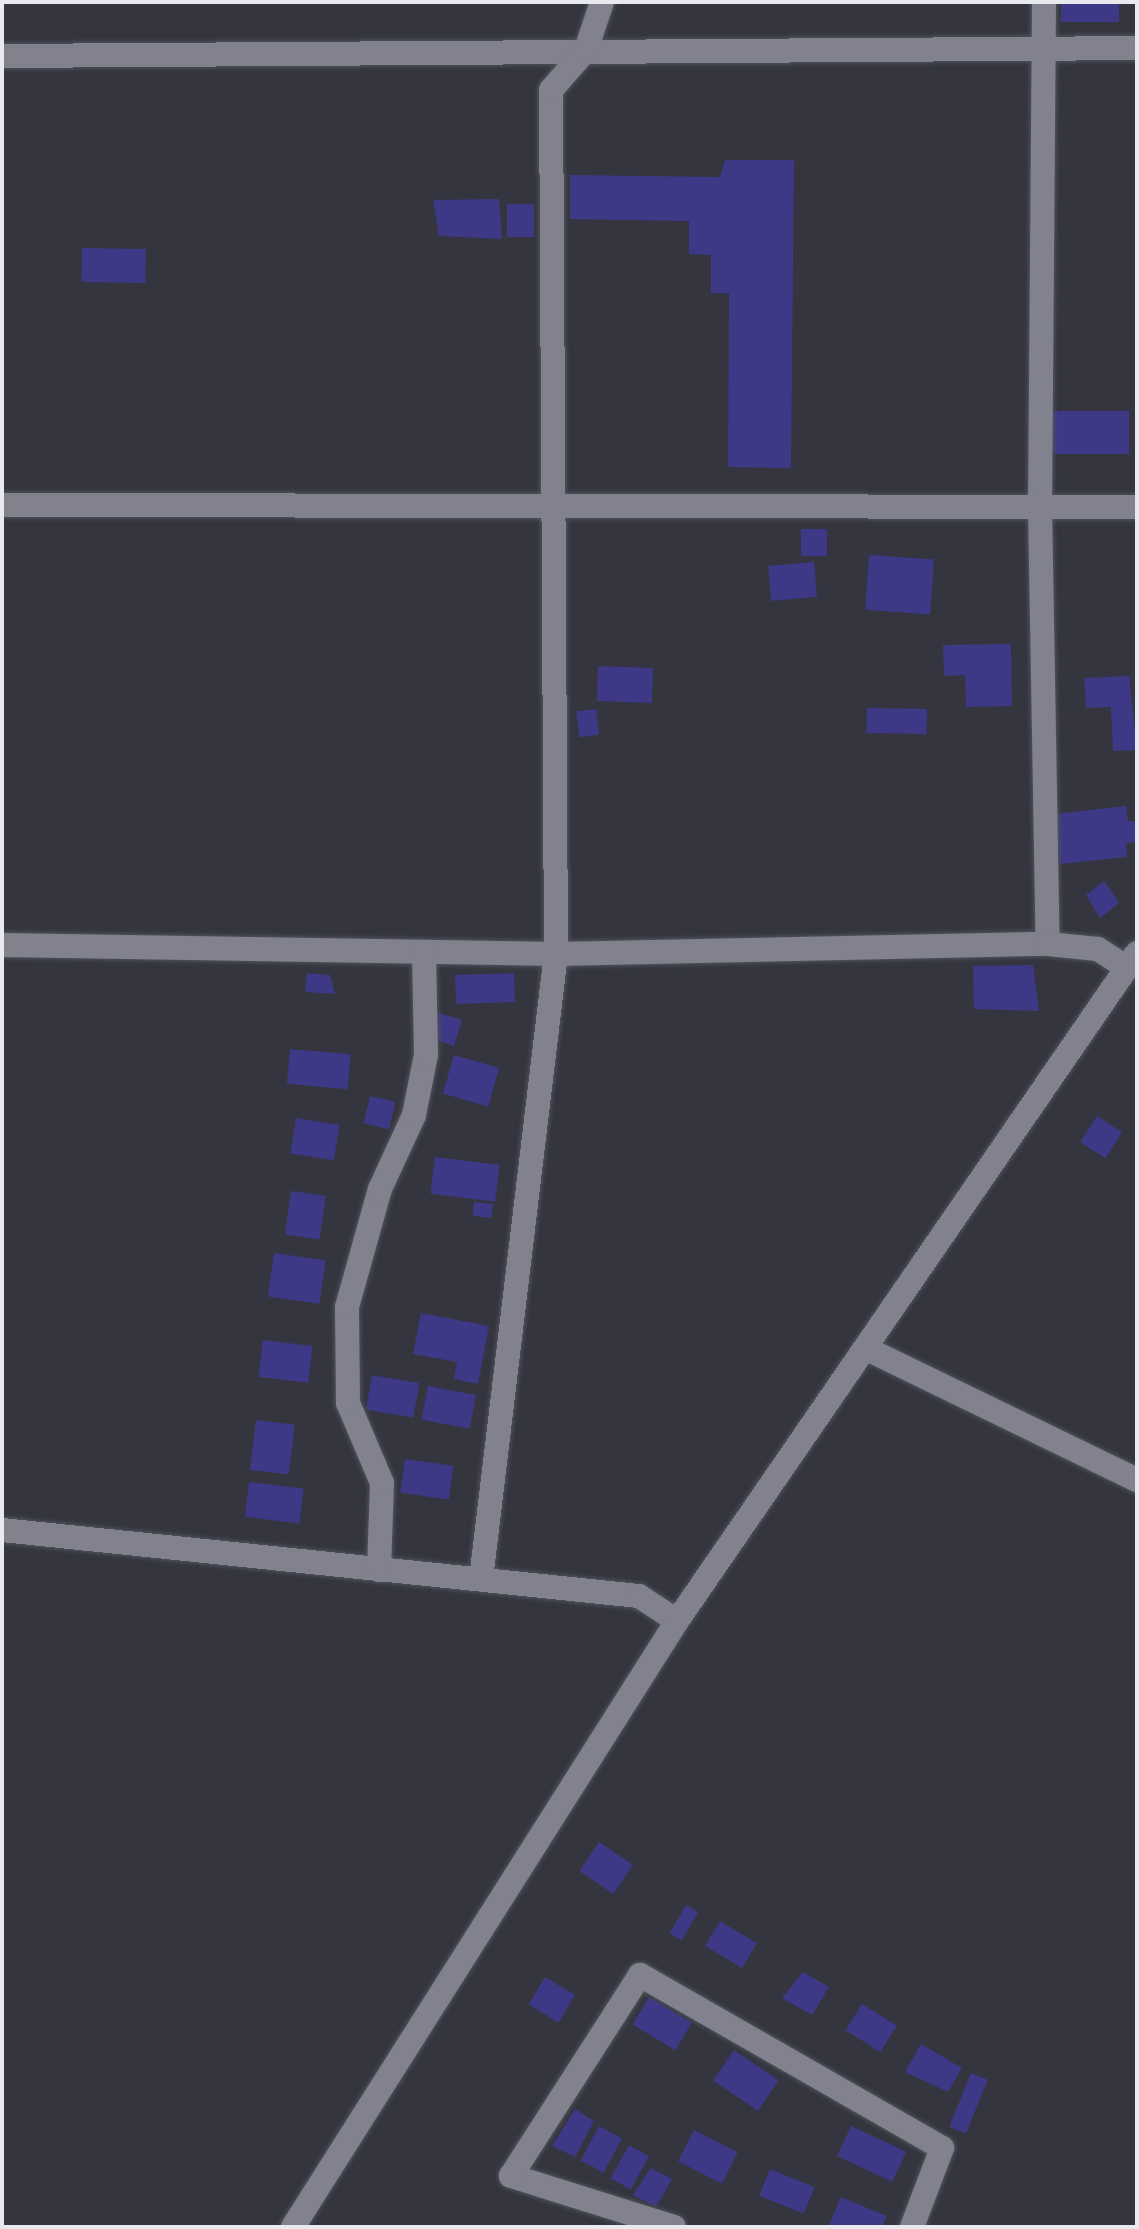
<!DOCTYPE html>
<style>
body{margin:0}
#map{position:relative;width:1139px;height:2229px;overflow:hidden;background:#34353f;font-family:Manrope,sans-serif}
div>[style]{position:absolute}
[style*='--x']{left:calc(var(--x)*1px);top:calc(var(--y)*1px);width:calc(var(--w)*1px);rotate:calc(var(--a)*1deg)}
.building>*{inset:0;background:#3e3986;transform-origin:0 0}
.roads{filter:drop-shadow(0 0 2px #51525a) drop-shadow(0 0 2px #51525a)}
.minor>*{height:24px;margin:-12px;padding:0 12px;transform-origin:12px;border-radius:12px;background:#81828d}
span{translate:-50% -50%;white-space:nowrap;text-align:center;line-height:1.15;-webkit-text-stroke:8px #1d1d21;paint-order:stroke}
.frame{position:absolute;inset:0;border:4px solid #e9e9f0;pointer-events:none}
</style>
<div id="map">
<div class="building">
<i style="left:1061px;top:2px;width:58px;height:20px"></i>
<i style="clip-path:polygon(725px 160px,794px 160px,791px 468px,728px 467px,729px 293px,711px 293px,711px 255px,689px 254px,689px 221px,570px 219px,570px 175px,720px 177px)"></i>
<i style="clip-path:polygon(499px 199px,502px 239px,439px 236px,433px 200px)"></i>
<i style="left:507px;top:204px;width:27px;height:33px"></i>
<i style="left:82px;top:248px;width:64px;height:34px;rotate:1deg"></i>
<i style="left:1053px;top:411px;width:76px;height:43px"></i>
<i style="left:801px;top:529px;width:26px;height:27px"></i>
<i style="left:869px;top:555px;width:65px;height:55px;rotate:4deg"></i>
<i style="left:814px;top:562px;width:35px;height:46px;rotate:85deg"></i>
<i style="clip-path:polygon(1011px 644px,1012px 706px,966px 707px,965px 675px,944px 676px,943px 645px)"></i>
<i style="left:598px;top:666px;width:55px;height:35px;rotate:2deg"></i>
<i style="clip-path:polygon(1129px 676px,1137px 750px,1113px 751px,1111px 707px,1086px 708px,1084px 678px)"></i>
<i style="left:867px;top:708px;width:60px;height:25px;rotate:1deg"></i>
<i style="left:596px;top:709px;width:26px;height:20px;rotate:83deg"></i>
<i style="clip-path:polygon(1126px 806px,1128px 821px,1137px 821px,1137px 842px,1126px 843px,1127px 857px,1060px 864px,1054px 814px)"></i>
<i style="clip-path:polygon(1104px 881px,1119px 903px,1100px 918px,1086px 895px)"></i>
<i style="clip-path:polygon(1033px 965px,1039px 1011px,974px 1009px,973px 966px)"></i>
<i style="clip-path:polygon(307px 973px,330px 975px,335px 994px,305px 992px)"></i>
<i style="left:514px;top:973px;width:29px;height:59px;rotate:88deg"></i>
<i style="left:439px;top:1013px;width:24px;height:27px;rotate:17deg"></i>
<i style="left:290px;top:1049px;width:61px;height:35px;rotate:5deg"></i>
<i style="left:454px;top:1055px;width:47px;height:40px;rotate:16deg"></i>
<i style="left:370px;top:1096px;width:26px;height:28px;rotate:13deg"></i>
<i style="left:1097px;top:1116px;width:30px;height:31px;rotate:33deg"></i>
<i style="left:296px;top:1118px;width:44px;height:36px;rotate:9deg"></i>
<i style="left:435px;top:1157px;width:65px;height:37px;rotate:7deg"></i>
<i style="left:291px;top:1191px;width:35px;height:44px;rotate:8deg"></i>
<i style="left:474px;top:1202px;width:19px;height:14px;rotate:6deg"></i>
<i style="left:274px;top:1253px;width:52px;height:44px;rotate:8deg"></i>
<i style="clip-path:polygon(421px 1313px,489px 1326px,478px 1384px,454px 1379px,457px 1362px,413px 1354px)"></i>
<i style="left:263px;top:1340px;width:50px;height:37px;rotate:7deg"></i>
<i style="left:372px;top:1375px;width:48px;height:35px;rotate:10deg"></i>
<i style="left:428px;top:1386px;width:49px;height:34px;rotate:11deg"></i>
<i style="left:256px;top:1420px;width:39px;height:50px;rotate:7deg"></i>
<i style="left:405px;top:1459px;width:49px;height:34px;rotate:8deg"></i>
<i style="left:249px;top:1482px;width:55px;height:35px;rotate:7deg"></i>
<i style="left:599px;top:1842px;width:41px;height:35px;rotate:34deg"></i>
<i style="left:686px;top:1905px;width:14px;height:33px;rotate:30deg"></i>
<i style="left:720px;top:1921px;width:43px;height:29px;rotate:31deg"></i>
<i style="clip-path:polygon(803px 1972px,829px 1987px,812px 2015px,782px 1998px)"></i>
<i style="left:545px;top:1977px;width:35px;height:32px;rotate:31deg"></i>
<i style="left:649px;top:1997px;width:50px;height:32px;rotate:31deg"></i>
<i style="left:862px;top:2004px;width:41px;height:31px;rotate:32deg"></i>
<i style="clip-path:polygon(921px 2044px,962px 2068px,948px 2092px,905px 2072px)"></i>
<i style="left:734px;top:2050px;width:54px;height:37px;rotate:34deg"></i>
<i style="left:971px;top:2073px;width:18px;height:58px;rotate:22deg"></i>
<i style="clip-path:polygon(575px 2109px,594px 2121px,575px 2157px,552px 2146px)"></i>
<i style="left:599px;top:2126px;width:26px;height:39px;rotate:28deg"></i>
<i style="left:851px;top:2126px;width:61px;height:33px;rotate:25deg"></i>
<i style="left:694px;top:2130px;width:49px;height:35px;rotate:27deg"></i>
<i style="left:629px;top:2145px;width:23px;height:38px;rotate:29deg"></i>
<i style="clip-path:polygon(651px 2168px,672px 2179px,656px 2207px,633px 2195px)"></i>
<i style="left:770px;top:2169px;width:48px;height:29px;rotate:22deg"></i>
<i style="clip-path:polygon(841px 2197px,887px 2216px,882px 2227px,828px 2227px)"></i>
</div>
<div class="roads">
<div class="minor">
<i style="--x:1044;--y:2;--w:504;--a:90.45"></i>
<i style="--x:1040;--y:506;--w:438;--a:89"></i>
<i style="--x:2;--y:56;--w:1135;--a:-0.4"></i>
<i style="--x:2;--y:505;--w:1135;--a:0.1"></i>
<i style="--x:2;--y:945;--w:554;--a:0.93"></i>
<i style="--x:556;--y:954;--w:492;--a:-1.2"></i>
<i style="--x:1048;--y:944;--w:50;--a:5.7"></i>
<i style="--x:1098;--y:949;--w:35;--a:33"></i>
<i style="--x:869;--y:1350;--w:298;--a:25.9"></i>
<i style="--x:2;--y:1530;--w:640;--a:5.92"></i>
<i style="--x:639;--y:1596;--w:45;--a:33.3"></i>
<i style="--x:379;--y:1570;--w:87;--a:-88"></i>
<i style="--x:382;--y:1483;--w:87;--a:-113"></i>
<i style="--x:348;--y:1403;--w:96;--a:-90.6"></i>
<i style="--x:347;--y:1307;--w:123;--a:-74.4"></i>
<i style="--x:380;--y:1189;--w:81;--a:-65.3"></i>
<i style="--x:414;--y:1115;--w:61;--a:-78.7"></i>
<i style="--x:426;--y:1055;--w:102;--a:-91.1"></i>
<i style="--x:481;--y:1579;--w:629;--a:-83.16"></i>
<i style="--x:556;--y:954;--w:864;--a:-90.33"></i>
<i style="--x:551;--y:90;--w:53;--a:-48.8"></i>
<i style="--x:586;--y:50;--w:51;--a:-71.6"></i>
<i style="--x:293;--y:2227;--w:717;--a:-57.64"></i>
<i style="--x:677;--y:1621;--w:811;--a:-55.45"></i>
<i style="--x:674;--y:2227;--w:171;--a:-162.6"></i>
<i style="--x:511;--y:2176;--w:239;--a:-57.3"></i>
<i style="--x:640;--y:1975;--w:348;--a:29.8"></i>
<i style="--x:942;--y:2148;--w:85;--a:110.8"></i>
</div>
</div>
<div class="frame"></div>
</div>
